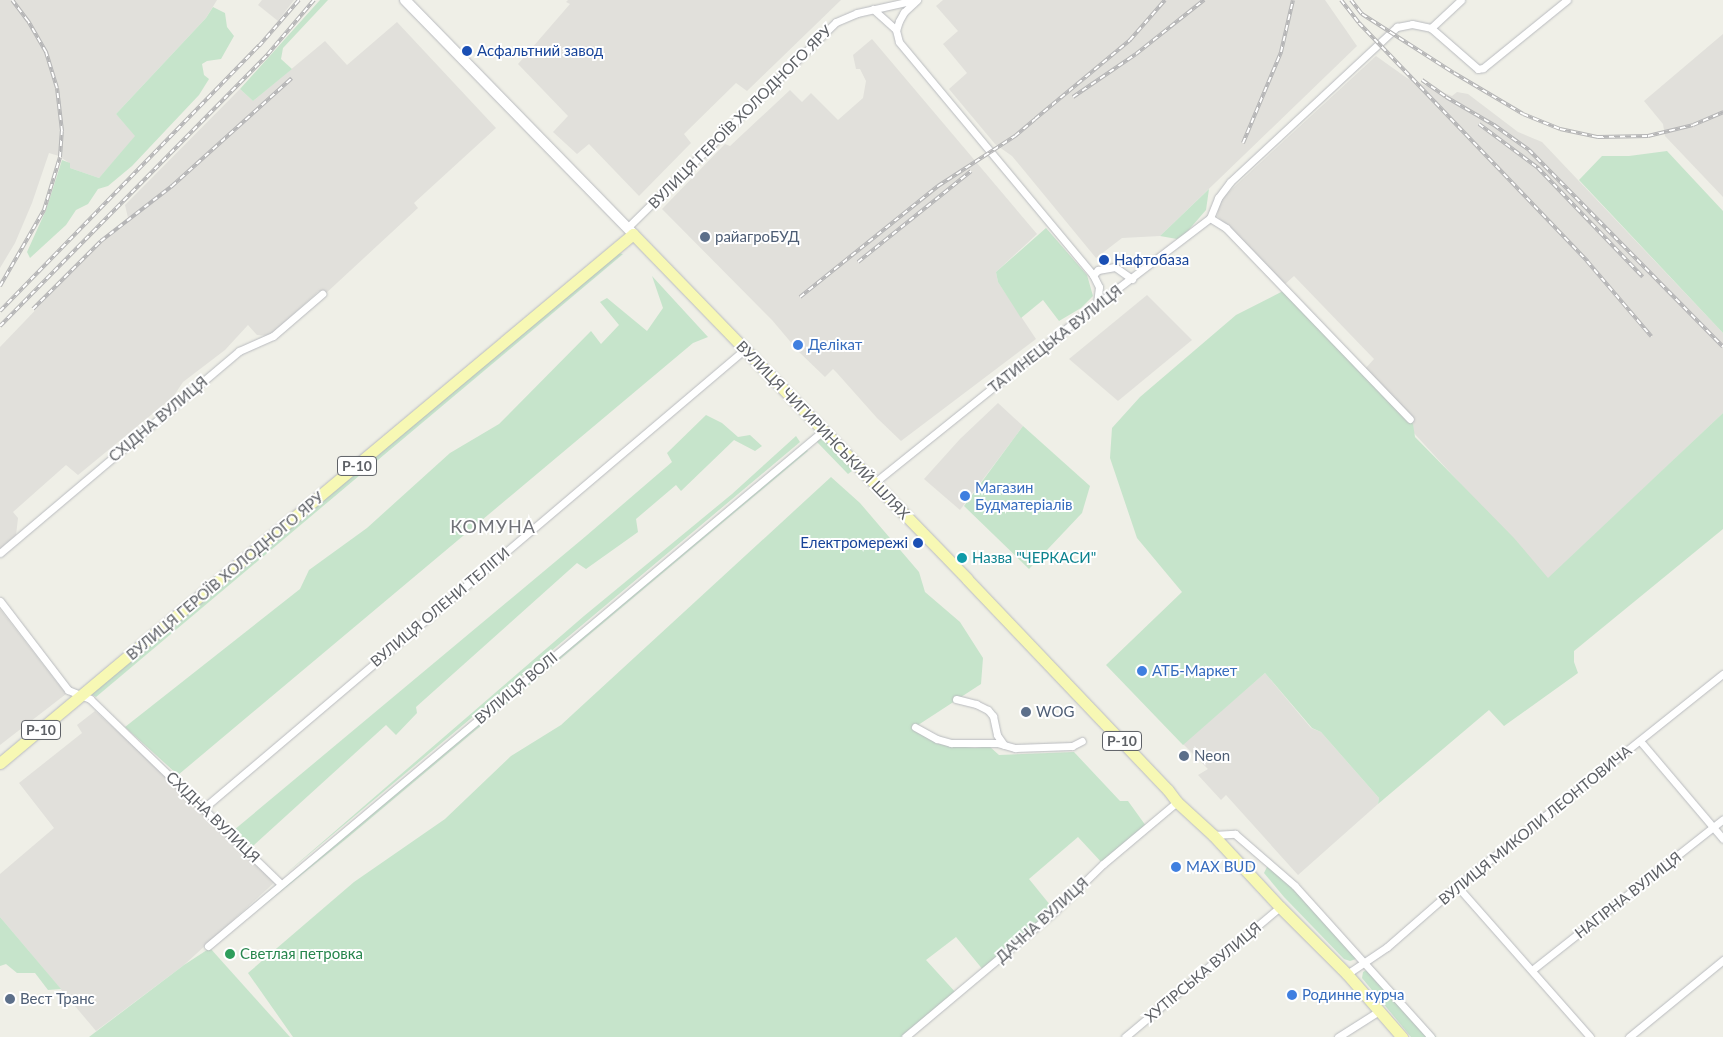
<!DOCTYPE html>
<meta charset="utf-8">
<style>
body{margin:0}
#map{position:relative;width:1723px;height:1037px;overflow:hidden;background:#efefe7;font-family:Lato,sans-serif}
div>[style]{position:absolute}
[style*='--x']{left:calc(var(--x)*1px);top:calc(var(--y)*1px);width:calc(var(--w)*1px);rotate:calc(var(--a)*1deg)}
.industrial>*{inset:0;background:#e1e0db}
.green>*{inset:0;background:#c6e4cb}
.roads{filter:drop-shadow(0 0 1px #b9bbbf) drop-shadow(0 0 1px #b9bbbf)}
.street>*{height:7px;margin:-3.5px;padding:0 3.5px;transform-origin:3.5px;border-radius:3.5px;background:#fff}
.secondary>*{height:10px;margin:-5px;padding:0 5px;transform-origin:5px;border-radius:5px;background:#fff}
.primary>*{height:11px;margin:-5.5px;padding:0 5.5px;transform-origin:5.5px;border-radius:5.5px;background:#f7f8b4}
.rail>*{height:4px;margin-top:-2px;transform-origin:0;background:repeating-linear-gradient(90deg,#fff 0 5.5px,#b5b5b6 0 11px);box-sizing:border-box;border-block:1px solid #b5b5b6}
.dots>*{width:14px;height:14px;translate:-50% -50%;box-sizing:border-box;border:2px solid #fff;border-radius:50%}
span{translate:-50% -50%;white-space:nowrap;text-align:center;line-height:1.15;-webkit-text-stroke:4px #fff;paint-order:stroke}
.shield-label span{padding:1px 4px;background:#fff;border:1px solid;border-radius:4px;-webkit-text-stroke-width:0}
.shield-label{font-size:14px;color:#5e6166;font-weight:700}
.transit-label{font-size:15px;color:#164399}
.left{translate:0 -50%;text-align:left}
.right{translate:-100% -50%;text-align:right}
.street-label{font-size:15px;color:#5e6166}
.service-label{font-size:15px;color:#4e5e75}
.shop-label{font-size:15px;color:#366cbe}
.culture-label{font-size:15px;color:#0d838f}
.leisure-label{font-size:15px;color:#27864d}
.quarter-label{font-size:18px;color:#707278;letter-spacing:1px}
</style>
<div id="map">
<div class="industrial">
<i style="clip-path:polygon(0 0,217px 0,206px 18px,116px 114px,136px 136px,99px 178px,70px 168px,69px 163px,59px 156px,49px 153px,32px 203px,15px 243px,0 268px)"></i>
<i style="clip-path:polygon(262px 0,294px 0,278px 21px,258px 5px)"></i>
<i style="clip-path:polygon(568px 0,841px 0,747px 91px,736px 83px,684px 134px,691px 143px,639px 196px,589px 144px,577px 154px,553px 132px,568px 116px,518px 64px,570px 4px,566px 2px)"></i>
<i style="clip-path:polygon(943px 0,1325px 0,1357px 46px,1160px 236px,1122px 238px,1096px 258px,1012px 156px,995px 144px,949px 89px,967px 73px,943px 44px,958px 31px,936px 6px)"></i>
<i style="clip-path:polygon(397px 22px,496px 128px,414px 203px,418px 208px,324px 295px,319px 291px,269px 336px,257px 335px,248px 325px,225px 350px,183px 382px,173px 397px,78px 475px,66px 465px,13px 512px,18px 518px,16px 535px,0 549px,0 347px,95px 248px,129px 222px,125px 205px,240px 89px,253px 101px,325px 41px,347px 65px)"></i>
<i style="clip-path:polygon(1723px 34px,1723px 197px,1665px 136px,1663px 124px,1644px 101px)"></i>
<i style="clip-path:polygon(872px 39px,1037px 234px,996px 272px,998px 282px,1036px 339px,901px 441px,877px 418px,837px 373px,833px 369px,825px 377px,799px 352px,772px 320px,662px 209px,725px 144px,730px 146px,790px 90px,802px 102px,811px 93px,838px 120px,863px 98px,866px 81px,860px 69px,856px 69px,853px 55px)"></i>
<i style="clip-path:polygon(1376px 56px,1407px 78px,1452px 96px,1457px 92px,1468px 94px,1518px 132px,1542px 142px,1723px 333px,1723px 413px,1548px 579px,1412px 431px,1364px 370px,1374px 359px,1294px 276px,1284px 285px,1217px 216px,1221px 199px)"></i>
<i style="clip-path:polygon(1147px 295px,1192px 340px,1118px 401px,1069px 359px)"></i>
<i style="clip-path:polygon(998px 403px,1023px 426px,960px 510px,924px 479px,960px 439px)"></i>
<i style="clip-path:polygon(0 609px,66px 694px,0 745px)"></i>
<i style="clip-path:polygon(1265px 673px,1311px 728px,1321px 732px,1379px 798px,1378px 804px,1298px 875px,1226px 795px,1221px 800px,1198px 775px,1208px 769px,1183px 744px)"></i>
<i style="clip-path:polygon(95px 711px,198px 804px,276px 881px,184px 965px,96px 1031px,0 917px,0 874px,54px 828px,19px 783px,82px 733px,77px 725px)"></i>
</div>
<div class="green">
<i style="clip-path:polygon(320px 0,328px 0,283px 48px,281px 59px,292px 69px,253px 101px,240px 89px)"></i>
<i style="clip-path:polygon(213px 7px,225px 13px,227px 27px,234px 36px,221px 59px,207px 61px,202px 64px,204px 75px,209px 79px,199px 95px,132px 166px,108px 186px,98px 189px,88px 204px,76px 210px,66px 225px,30px 258px,27px 252px,46px 210px,62px 160px,70px 163px,70px 168px,99px 178px,135px 136px,116px 114px,206px 18px)"></i>
<i style="clip-path:polygon(1667px 151px,1723px 211px,1723px 333px,1579px 180px,1602px 156px,1629px 156px)"></i>
<i style="clip-path:polygon(1209px 189px,1206px 210px,1186px 233px,1177px 239px,1160px 236px)"></i>
<i style="clip-path:polygon(1046px 228px,1087px 275px,1093px 296px,1081px 308px,1059px 321px,1043px 300px,1021px 318px,998px 282px,996px 272px)"></i>
<i style="clip-path:polygon(618px 253px,623px 254px,96px 697px,91px 694px)"></i>
<i style="clip-path:polygon(652px 276px,708px 337px,693px 343px,178px 775px,125px 727px,300px 589px,309px 570px,367px 528px,450px 453px,499px 424px,591px 331px,601px 344px,619px 325px,600px 302px,607px 298px,647px 331px,663px 308px)"></i>
<i style="clip-path:polygon(1285px 290px,1410px 419px,1413px 424px,1415px 437px,1514px 538px,1548px 578px,1723px 413px,1723px 529px,1574px 651px,1574px 662px,1578px 673px,1504px 726px,1489px 710px,1378px 804px,1379px 798px,1321px 732px,1312px 728px,1265px 673px,1183px 745px,1106px 665px,1182px 592px,1137px 538px,1110px 458px,1112px 428px,1140px 397px,1236px 315px)"></i>
<i style="clip-path:polygon(706px 415px,722px 423px,738px 437px,750px 435px,762px 446px,755px 451px,734px 440px,681px 491px,676px 485px,636px 519px,638px 532px,586px 569px,577px 563px,416px 707px,417px 713px,396px 735px,386px 725px,253px 846px,234px 830px,586px 536px,672px 462px,667px 453px)"></i>
<i style="clip-path:polygon(1023px 426px,1090px 486px,1082px 513px,1029px 569px,964px 506px)"></i>
<i style="clip-path:polygon(825px 434px,856px 468px,848px 474px,816px 441px)"></i>
<i style="clip-path:polygon(796px 436px,800px 442px,282px 877px,584px 616px,732px 494px)"></i>
<i style="clip-path:polygon(805px 448px,808px 451px,346px 839px,219px 941px,218px 939px)"></i>
<i style="clip-path:polygon(831px 477px,860px 503px,919px 572px,925px 592px,960px 622px,983px 658px,981px 684px,912px 729px,939px 744px,975px 748px,989px 746px,999px 755px,1074px 752px,1120px 801px,1128px 801px,1146px 826px,1103px 864px,1078px 837px,1029px 879px,1055px 911px,984px 971px,956px 937px,926px 960px,957px 994px,905px 1037px,293px 1037px,248px 973px,354px 882px,445px 819px,511px 756px,561px 725px)"></i>
<i style="clip-path:polygon(1268px 865px,1276px 870px,1359px 958px,1350px 961px,1344px 959px,1284px 897px,1264px 873px)"></i>
<i style="clip-path:polygon(0 917px,61px 989px,48px 990px,35px 973px,17px 973px,6px 964px,0 966px)"></i>
<i style="clip-path:polygon(210px 948px,290px 1037px,89px 1037px,184px 965px)"></i>
<i style="clip-path:polygon(1370px 968px,1436px 1037px,1411px 1037px,1362px 978px,1363px 972px)"></i>
</div>
<div class="roads">
<div class="street">
<i style="--x:917;--y:0;--w:18;--a:137"></i>
<i style="--x:904;--y:12;--w:10;--a:119"></i>
<i style="--x:899;--y:21;--w:9;--a:108"></i>
<i style="--x:896;--y:30;--w:12;--a:76"></i>
<i style="--x:899;--y:42;--w:303;--a:50.2"></i>
<i style="--x:1093;--y:275;--w:13;--a:63"></i>
<i style="--x:1099;--y:287;--w:17;--a:97"></i>
<i style="--x:873;--y:9;--w:31;--a:42"></i>
<i style="--x:1431;--y:28;--w:41;--a:-43"></i>
<i style="--x:1210;--y:218;--w:19;--a:32"></i>
<i style="--x:1226;--y:228;--w:265;--a:46.1"></i>
<i style="--x:627;--y:228;--w:293;--a:-44.6"></i>
<i style="--x:836;--y:22;--w:23;--a:-23"></i>
<i style="--x:857;--y:13;--w:59;--a:-12.6"></i>
<i style="--x:1093;--y:275;--w:7;--a:-45"></i>
<i style="--x:1098;--y:270;--w:17;--a:-10"></i>
<i style="--x:1115;--y:267;--w:21;--a:35"></i>
<i style="--x:874;--y:483;--w:286;--a:-38.8"></i>
<i style="--x:1097;--y:304;--w:142;--a:-37.3"></i>
<i style="--x:1210;--y:218;--w:22;--a:-68"></i>
<i style="--x:1218;--y:198;--w:20;--a:-53"></i>
<i style="--x:1230;--y:182;--w:228;--a:-42.9"></i>
<i style="--x:1397;--y:27;--w:15;--a:-11"></i>
<i style="--x:1412;--y:24;--w:19;--a:12"></i>
<i style="--x:1431;--y:28;--w:62;--a:41.1"></i>
<i style="--x:1478;--y:69;--w:5;--a:-11"></i>
<i style="--x:1483;--y:68;--w:108;--a:-39"></i>
<i style="--x:0;--y:553;--w:313;--a:-40.2"></i>
<i style="--x:239;--y:351;--w:37;--a:-24"></i>
<i style="--x:273;--y:336;--w:65;--a:-40.6"></i>
<i style="--x:0;--y:601;--w:112;--a:52.6"></i>
<i style="--x:68;--y:690;--w:24;--a:22"></i>
<i style="--x:90;--y:699;--w:266;--a:44.1"></i>
<i style="--x:956;--y:699;--w:21;--a:14"></i>
<i style="--x:976;--y:704;--w:13;--a:27"></i>
<i style="--x:988;--y:710;--w:8;--a:50"></i>
<i style="--x:993;--y:716;--w:19;--a:78"></i>
<i style="--x:997;--y:735;--w:12;--a:55"></i>
<i style="--x:915;--y:727;--w:25;--a:29"></i>
<i style="--x:937;--y:739;--w:15;--a:16"></i>
<i style="--x:951;--y:743;--w:46;--a:0"></i>
<i style="--x:997;--y:743;--w:19;--a:16"></i>
<i style="--x:1015;--y:748;--w:57;--a:-2"></i>
<i style="--x:1072;--y:746;--w:11;--a:-27"></i>
<i style="--x:1640;--y:741;--w:128;--a:49.7"></i>
<i style="--x:205;--y:807;--w:708;--a:-40.3"></i>
<i style="--x:1213;--y:835;--w:22;--a:-3"></i>
<i style="--x:1235;--y:834;--w:79;--a:40.9"></i>
<i style="--x:1295;--y:886;--w:203;--a:48"></i>
<i style="--x:1457;--y:886;--w:201;--a:48.6"></i>
<i style="--x:208;--y:946;--w:804;--a:-39.95"></i>
<i style="--x:1532;--y:970;--w:243;--a:-38.3"></i>
<i style="--x:1347;--y:974;--w:48;--a:-34"></i>
<i style="--x:1387;--y:947;--w:93;--a:-41.1"></i>
<i style="--x:1457;--y:886;--w:340;--a:-38.6"></i>
<i style="--x:905;--y:1037;--w:196;--a:-40"></i>
<i style="--x:1055;--y:911;--w:67;--a:-44.4"></i>
<i style="--x:1103;--y:864;--w:97;--a:-40"></i>
<i style="--x:1125;--y:1037;--w:202;--a:-40"></i>
<i style="--x:1338;--y:1037;--w:49;--a:-32.4"></i>
<i style="--x:1629;--y:1037;--w:122;--a:-39.3"></i>
</div>
<div class="secondary">
<i style="--x:405;--y:0;--w:327;--a:45.7"></i>
</div>
<div class="primary">
<i style="--x:0;--y:763;--w:825;--a:-39.89"></i>
<i style="--x:633;--y:234;--w:480;--a:45.9"></i>
<i style="--x:967;--y:579;--w:291;--a:46.4"></i>
<i style="--x:1168;--y:790;--w:15;--a:53"></i>
<i style="--x:1177;--y:802;--w:49;--a:42.5"></i>
<i style="--x:1213;--y:835;--w:98;--a:47.1"></i>
<i style="--x:1280;--y:907;--w:95;--a:45"></i>
<i style="--x:1347;--y:974;--w:84;--a:48.9"></i>
</div>
</div>
<div class="rail">
<i style="--x:1341;--y:0;--w:29;--a:52"></i>
<i style="--x:1359;--y:23;--w:330;--a:46.2"></i>
<i style="--x:1587;--y:261;--w:99;--a:49.5"></i>
<i style="--x:1351;--y:0;--w:18;--a:52"></i>
<i style="--x:1362;--y:14;--w:109;--a:32.7"></i>
<i style="--x:1454;--y:73;--w:80;--a:30.7"></i>
<i style="--x:1523;--y:114;--w:40;--a:22"></i>
<i style="--x:1560;--y:129;--w:39;--a:12"></i>
<i style="--x:1598;--y:137;--w:50;--a:-1.1"></i>
<i style="--x:1648;--y:136;--w:46;--a:-13.7"></i>
<i style="--x:1693;--y:125;--w:33;--a:-23"></i>
<i style="--x:1422;--y:80;--w:29;--a:35"></i>
<i style="--x:1446;--y:97;--w:56;--a:30.3"></i>
<i style="--x:1494;--y:125;--w:43;--a:35.5"></i>
<i style="--x:1529;--y:150;--w:276;--a:45.4"></i>
<i style="--x:1073;--y:97;--w:76;--a:-34.3"></i>
<i style="--x:1136;--y:54;--w:87;--a:-38.5"></i>
<i style="--x:1479;--y:124;--w:74;--a:36.7"></i>
<i style="--x:1538;--y:168;--w:151;--a:46.1"></i>
<i style="--x:1243;--y:143;--w:99;--a:-67.3"></i>
<i style="--x:1281;--y:52;--w:53;--a:-77"></i>
<i style="--x:858;--y:262;--w:145;--a:-38.8"></i>
<i style="--x:0;--y:286;--w:88;--a:-59.9"></i>
<i style="--x:44;--y:210;--w:55;--a:-73.2"></i>
<i style="--x:60;--y:157;--w:26;--a:-86"></i>
<i style="--x:62;--y:131;--w:43;--a:-96.6"></i>
<i style="--x:57;--y:88;--w:38;--a:-107"></i>
<i style="--x:46;--y:52;--w:36;--a:-120"></i>
<i style="--x:28;--y:21;--w:26;--a:-127"></i>
<i style="--x:800;--y:297;--w:177;--a:-38.8"></i>
<i style="--x:938;--y:186;--w:92;--a:-33"></i>
<i style="--x:1015;--y:136;--w:26;--a:-40"></i>
<i style="--x:1035;--y:119;--w:124;--a:-39.7"></i>
<i style="--x:1130;--y:40;--w:53;--a:-48.8"></i>
<i style="--x:33;--y:309;--w:96;--a:-45"></i>
<i style="--x:101;--y:241;--w:90;--a:-37.8"></i>
<i style="--x:172;--y:186;--w:161;--a:-42"></i>
<i style="--x:0;--y:311;--w:371;--a:-45.7"></i>
<i style="--x:259;--y:46;--w:61;--a:-49"></i>
<i style="--x:0;--y:326;--w:382;--a:-45.4"></i>
<i style="--x:268;--y:54;--w:71;--a:-49.6"></i>
</div>
<div class="dots">
<i style="left:467px;top:51px;background:#1a4fb4"></i>
<i style="left:705px;top:237px;background:#5c6f8a"></i>
<i style="left:1104px;top:260px;background:#1a4fb4"></i>
<i style="left:798px;top:345px;background:#3f7fe0"></i>
<i style="left:965px;top:496px;background:#3f7fe0"></i>
<i style="left:918px;top:543px;background:#1a4fb4"></i>
<i style="left:962px;top:558px;background:#0f9aa8"></i>
<i style="left:1142px;top:671px;background:#3f7fe0"></i>
<i style="left:1026px;top:712px;background:#5c6f8a"></i>
<i style="left:1184px;top:756px;background:#5c6f8a"></i>
<i style="left:1176px;top:867px;background:#3f7fe0"></i>
<i style="left:230px;top:954px;background:#2e9e5b"></i>
<i style="left:1292px;top:995px;background:#3f7fe0"></i>
<i style="left:10px;top:999px;background:#5c6f8a"></i>
</div>
<div class="shield-label">
<span style="left:357px;top:466px">Р-10</span>
<span style="left:41px;top:730px">Р-10</span>
<span style="left:1122px;top:741px">Р-10</span>
</div>
<div class="transit-label">
<span class="left" style="left:477px;top:51px">Асфальтний завод</span>
<span class="left" style="left:1114px;top:260px">Нафтобаза</span>
<span class="right" style="left:908px;top:543px">Електромережі</span>
</div>
<div class="street-label">
<span style="left:740px;top:117px;rotate:-45deg">ВУЛИЦЯ ГЕРОЇВ ХОЛОДНОГО ЯРУ</span>
<span style="left:1055px;top:339px;rotate:-38deg">ТАТИНЕЦЬКА ВУЛИЦЯ</span>
<span style="left:158px;top:419px;rotate:-40deg">СХІДНА ВУЛИЦЯ</span>
<span style="left:823px;top:430px;rotate:46deg">ВУЛИЦЯ ЧИГИРИНСЬКИЙ ШЛЯХ</span>
<span style="left:225px;top:576px;rotate:-40deg">ВУЛИЦЯ ГЕРОЇВ ХОЛОДНОГО ЯРУ</span>
<span style="left:440px;top:607px;rotate:-40deg">ВУЛИЦЯ ОЛЕНИ ТЕЛІГИ</span>
<span style="left:516px;top:688px;rotate:-40deg">ВУЛИЦЯ ВОЛІ</span>
<span style="left:213px;top:817px;rotate:44deg">СХІДНА ВУЛИЦЯ</span>
<span style="left:1535px;top:825px;rotate:-39deg">ВУЛИЦЯ МИКОЛИ ЛЕОНТОВИЧА</span>
<span style="left:1628px;top:895px;rotate:-38deg">НАГІРНА ВУЛИЦЯ</span>
<span style="left:1042px;top:920px;rotate:-42deg">ДАЧНА ВУЛИЦЯ</span>
<span style="left:1203px;top:972px;rotate:-40deg">ХУТІРСЬКА ВУЛИЦЯ</span>
</div>
<div class="service-label">
<span class="left" style="left:715px;top:237px">райагроБУД</span>
<span class="left" style="left:1036px;top:712px">WOG</span>
<span class="left" style="left:1194px;top:756px">Neon</span>
<span class="left" style="left:20px;top:999px">Вест Транс</span>
</div>
<div class="shop-label">
<span class="left" style="left:808px;top:345px">Делікат</span>
<span class="left" style="left:975px;top:496px">Магазин<br>Будматеріалів</span>
<span class="left" style="left:1152px;top:671px">АТБ-Маркет</span>
<span class="left" style="left:1186px;top:867px">MAX BUD</span>
<span class="left" style="left:1302px;top:995px">Родинне курча</span>
</div>
<div class="culture-label">
<span class="left" style="left:972px;top:558px">Назва "ЧЕРКАСИ"</span>
</div>
<div class="leisure-label">
<span class="left" style="left:240px;top:954px">Светлая петровка</span>
</div>
<div class="quarter-label">
<span style="left:493px;top:526px">КОМУНА</span>
</div>
</div>
